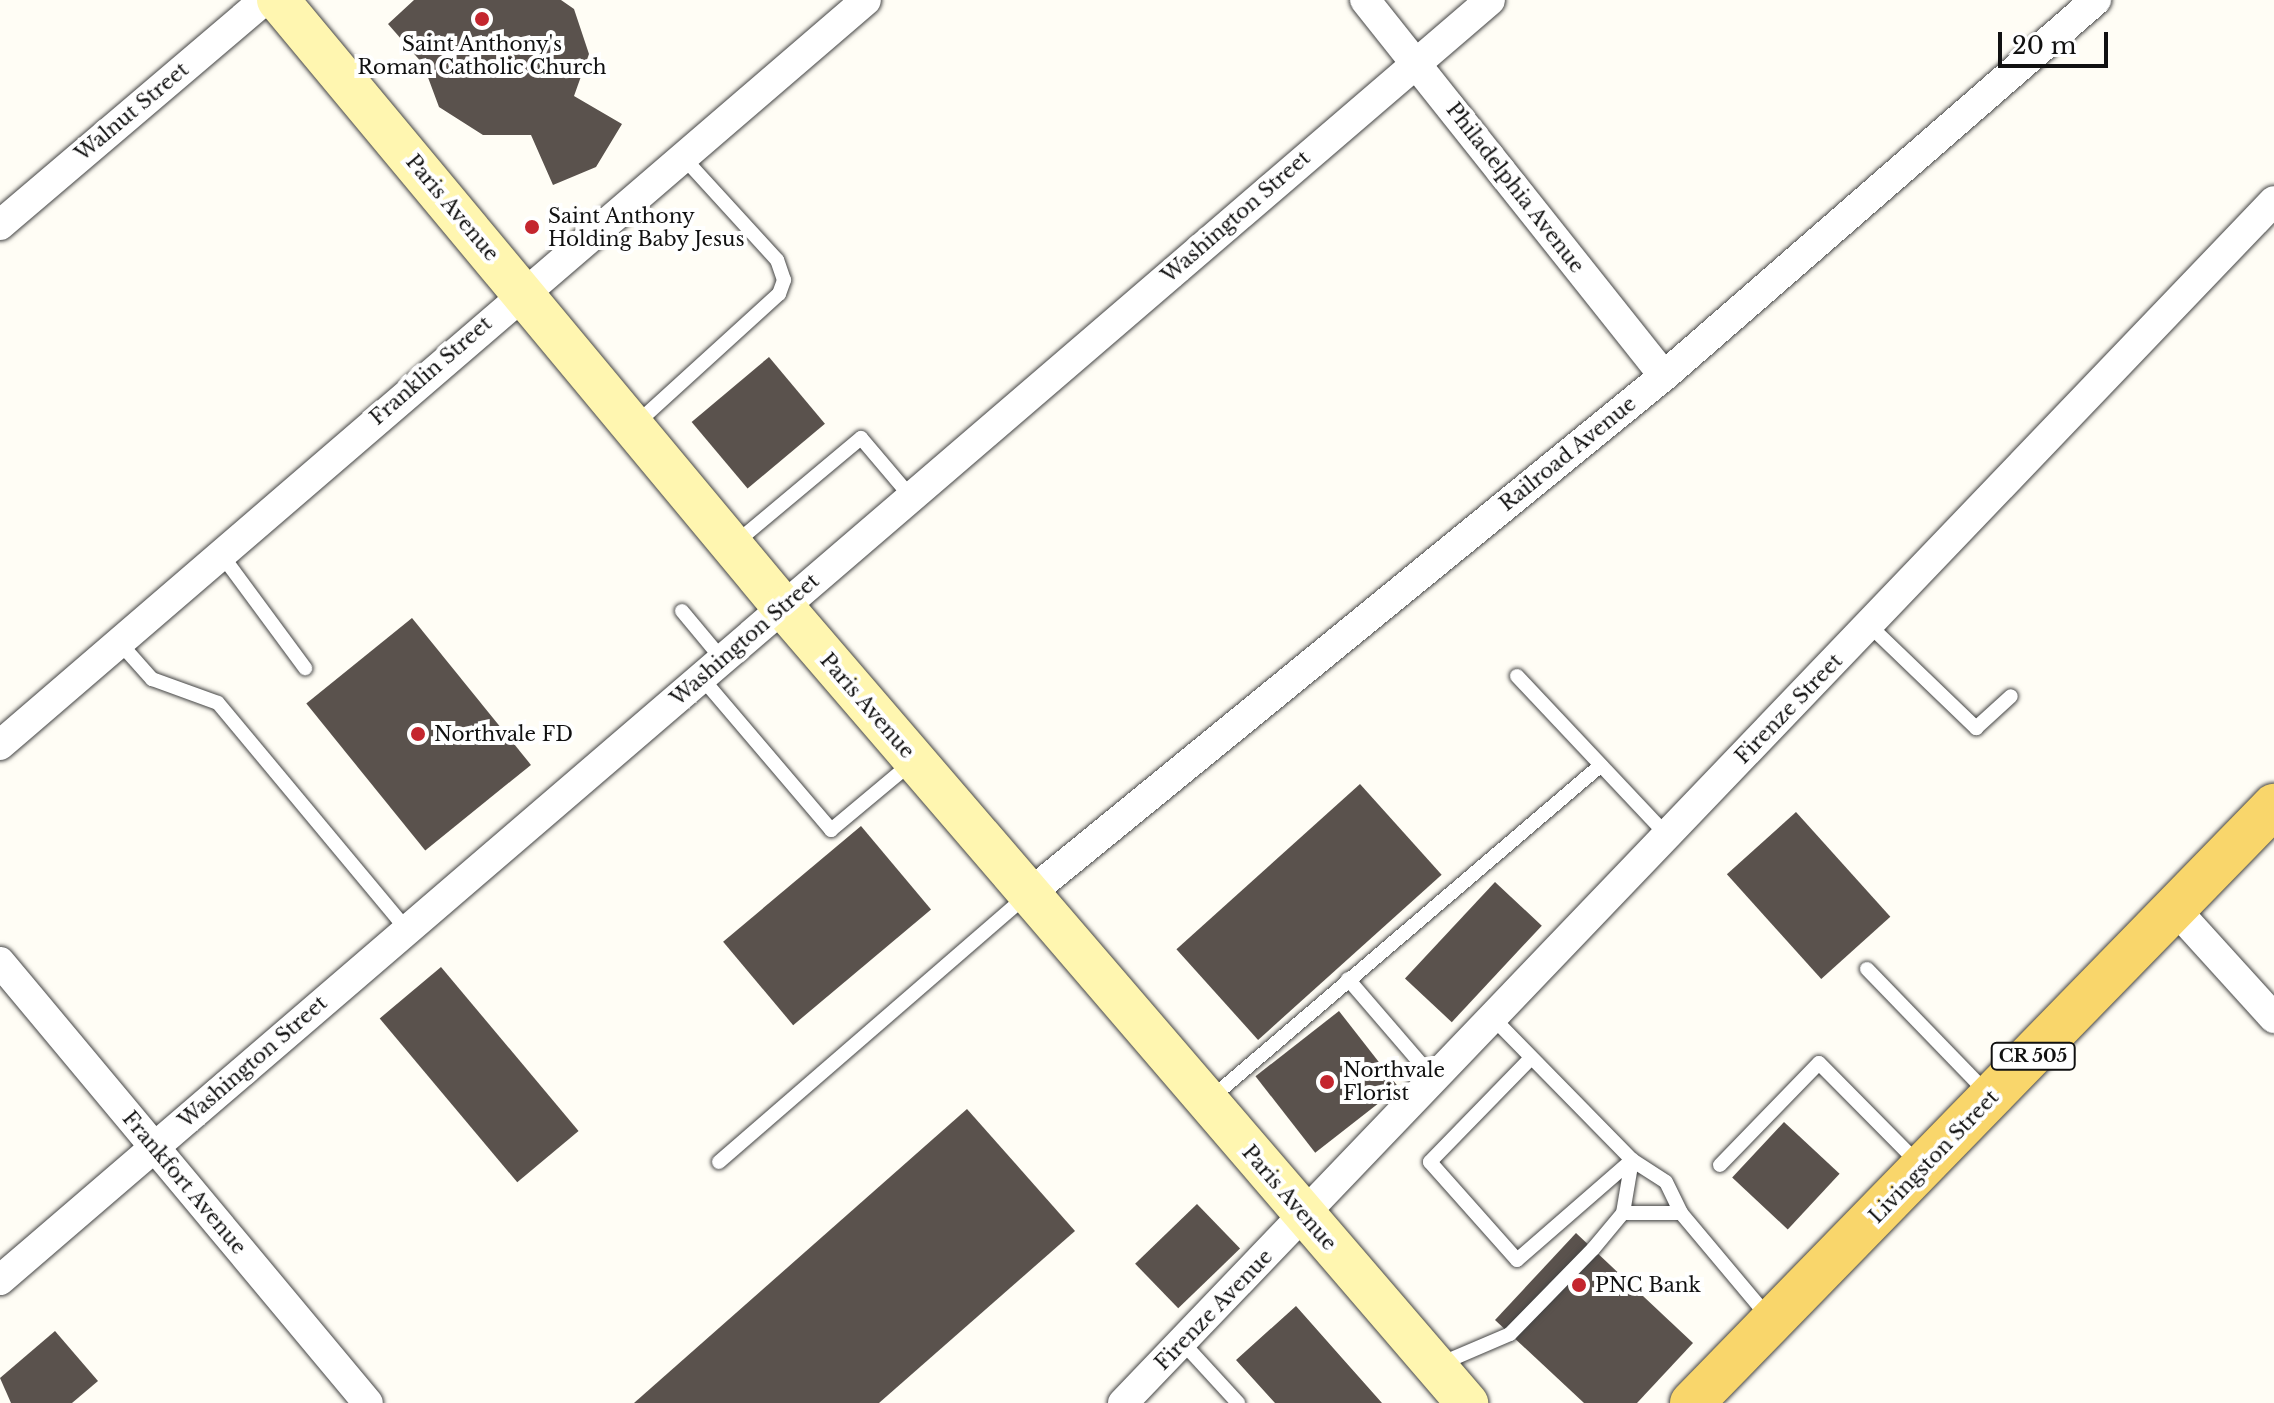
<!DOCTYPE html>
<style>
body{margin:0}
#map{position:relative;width:2274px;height:1403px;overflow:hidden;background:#fffdf5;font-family:"Libre Baskerville",serif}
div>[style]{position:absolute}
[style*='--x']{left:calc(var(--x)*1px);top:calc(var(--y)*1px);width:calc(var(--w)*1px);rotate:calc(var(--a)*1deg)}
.building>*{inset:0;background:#5a524d;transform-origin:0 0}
.roads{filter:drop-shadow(0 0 2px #444) drop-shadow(0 0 2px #444)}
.lane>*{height:14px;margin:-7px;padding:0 7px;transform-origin:7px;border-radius:7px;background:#fff}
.street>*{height:30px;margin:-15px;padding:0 15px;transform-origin:15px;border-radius:15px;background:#fff}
.secondary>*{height:42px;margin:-21px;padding:0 21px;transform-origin:21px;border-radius:21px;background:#fff6b0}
.primary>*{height:44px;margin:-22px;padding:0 22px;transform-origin:22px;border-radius:22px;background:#f9d66b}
.dots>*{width:22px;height:22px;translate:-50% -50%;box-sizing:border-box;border:4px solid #fff;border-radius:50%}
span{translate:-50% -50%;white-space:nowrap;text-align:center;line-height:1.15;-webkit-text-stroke:8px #fff;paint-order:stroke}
.shield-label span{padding:2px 6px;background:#fff;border:2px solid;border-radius:6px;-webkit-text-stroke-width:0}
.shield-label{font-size:18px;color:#111;font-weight:700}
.poi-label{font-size:20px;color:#111}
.left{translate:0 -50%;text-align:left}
.street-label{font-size:20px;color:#111}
.scale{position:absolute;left:1998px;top:32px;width:110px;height:36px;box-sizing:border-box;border:4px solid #111;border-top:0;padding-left:10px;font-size:24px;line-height:28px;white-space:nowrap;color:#111;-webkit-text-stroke:6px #fff;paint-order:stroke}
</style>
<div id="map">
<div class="building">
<i style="clip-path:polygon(414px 0,561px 0,574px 9px,589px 54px,574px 96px,622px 124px,596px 167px,553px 185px,531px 135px,483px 135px,439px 107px,423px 64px,388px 24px)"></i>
<i style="left:769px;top:357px;width:87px;height:101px;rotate:50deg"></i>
<i style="left:412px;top:618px;width:189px;height:136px;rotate:51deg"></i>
<i style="left:1360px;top:784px;width:122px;height:247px;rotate:48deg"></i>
<i style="left:1796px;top:812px;width:141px;height:93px;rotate:48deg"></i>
<i style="left:861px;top:826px;width:109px;height:180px;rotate:50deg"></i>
<i style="left:1495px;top:882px;width:64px;height:132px;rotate:43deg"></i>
<i style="left:441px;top:967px;width:214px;height:80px;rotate:50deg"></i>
<i style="left:1339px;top:1011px;width:97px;height:106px;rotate:52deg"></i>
<i style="clip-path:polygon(967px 1109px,1075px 1231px,879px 1403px,634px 1403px)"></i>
<i style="left:1784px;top:1122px;width:76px;height:76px;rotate:43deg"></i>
<i style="left:1197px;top:1204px;width:62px;height:86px;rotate:46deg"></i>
<i style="clip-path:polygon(1576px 1233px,1693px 1343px,1637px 1403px,1584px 1403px,1495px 1320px)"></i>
<i style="clip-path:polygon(1296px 1306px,1342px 1358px,1382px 1403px,1275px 1403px,1236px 1360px)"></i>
<i style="clip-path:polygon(55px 1331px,98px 1381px,72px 1403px,11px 1403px,0 1378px)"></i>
</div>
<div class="roads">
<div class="lane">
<i style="--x:637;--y:423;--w:192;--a:-42.3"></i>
<i style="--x:779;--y:294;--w:15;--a:-70"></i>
<i style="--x:784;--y:280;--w:21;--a:-109"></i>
<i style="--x:777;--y:260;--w:141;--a:-132.4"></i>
<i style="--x:733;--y:545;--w:167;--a:-39.9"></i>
<i style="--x:861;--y:438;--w:77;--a:49.7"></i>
<i style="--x:221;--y:554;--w:142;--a:53.6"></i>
<i style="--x:682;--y:611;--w:62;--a:50.2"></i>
<i style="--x:1869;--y:625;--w:149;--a:43.9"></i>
<i style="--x:1976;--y:728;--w:47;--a:-42.4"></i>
<i style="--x:119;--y:642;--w:50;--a:48.3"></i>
<i style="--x:152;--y:679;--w:70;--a:20"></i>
<i style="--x:218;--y:703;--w:294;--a:50.2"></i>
<i style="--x:1517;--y:676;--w:220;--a:46.7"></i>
<i style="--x:701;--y:677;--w:201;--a:49.6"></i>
<i style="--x:831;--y:830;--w:104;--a:-39.9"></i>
<i style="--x:1867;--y:969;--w:171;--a:45.9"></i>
<i style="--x:1348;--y:979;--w:132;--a:49.3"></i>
<i style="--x:1493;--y:1018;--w:199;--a:45.6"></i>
<i style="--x:1632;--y:1160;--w:40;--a:32.9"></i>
<i style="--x:1666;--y:1182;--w:34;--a:64"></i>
<i style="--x:1681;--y:1213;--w:138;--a:50"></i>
<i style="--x:1531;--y:1058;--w:145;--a:134.2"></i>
<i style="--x:1430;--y:1162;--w:131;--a:48.4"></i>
<i style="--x:1517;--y:1260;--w:152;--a:-41"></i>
<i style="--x:1210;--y:1099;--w:514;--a:-40.5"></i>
<i style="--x:719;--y:1162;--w:405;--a:-40.9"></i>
<i style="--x:1720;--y:1165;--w:142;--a:-45.9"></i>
<i style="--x:1819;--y:1063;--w:144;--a:45.3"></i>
<i style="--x:1623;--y:1213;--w:58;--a:0"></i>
<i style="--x:1182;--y:1342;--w:83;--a:47.4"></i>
<i style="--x:1440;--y:1364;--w:76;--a:-23.2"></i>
<i style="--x:1510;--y:1334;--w:119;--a:-45.7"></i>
<i style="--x:1593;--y:1249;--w:47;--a:-50.2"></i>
<i style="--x:1623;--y:1213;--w:54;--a:-80.4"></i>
</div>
<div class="street">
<i style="--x:1365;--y:0;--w:480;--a:51.5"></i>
<i style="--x:0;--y:225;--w:347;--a:-40.4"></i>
<i style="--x:0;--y:745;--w:1142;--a:-40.7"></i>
<i style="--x:1029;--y:894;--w:819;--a:-39.21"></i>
<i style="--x:1664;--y:376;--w:573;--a:-41.04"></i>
<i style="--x:2176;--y:910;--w:146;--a:47.8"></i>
<i style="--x:0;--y:962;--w:574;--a:50.16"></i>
<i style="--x:0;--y:1280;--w:1964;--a:-40.66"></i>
<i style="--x:1123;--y:1403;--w:1664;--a:-46.24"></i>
</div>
<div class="secondary">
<i style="--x:278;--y:0;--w:790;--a:50.24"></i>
<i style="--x:783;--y:607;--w:1050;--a:49.33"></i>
</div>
<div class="primary">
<i style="--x:1692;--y:1403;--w:834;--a:-45.73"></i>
</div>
</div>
<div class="dots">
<i style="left:482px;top:19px;background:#c4262e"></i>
<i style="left:532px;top:227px;background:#c4262e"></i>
<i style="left:418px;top:734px;background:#c4262e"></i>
<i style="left:1327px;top:1082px;background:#c4262e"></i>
<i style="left:1579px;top:1285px;background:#c4262e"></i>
</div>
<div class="shield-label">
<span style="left:2033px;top:1056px">CR 505</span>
</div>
<div class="poi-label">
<span style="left:482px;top:56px">Saint Anthony's<br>Roman Catholic Church</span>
<span class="left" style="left:548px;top:228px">Saint Anthony<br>Holding Baby Jesus</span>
<span class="left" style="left:434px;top:734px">Northvale FD</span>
<span class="left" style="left:1343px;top:1082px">Northvale<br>Florist</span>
<span class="left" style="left:1595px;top:1285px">PNC Bank</span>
</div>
<div class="street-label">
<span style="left:132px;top:112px;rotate:-40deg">Walnut Street</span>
<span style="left:1515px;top:188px;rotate:52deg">Philadelphia Avenue</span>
<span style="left:452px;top:208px;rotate:50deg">Paris Avenue</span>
<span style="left:1236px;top:217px;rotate:-41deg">Washington Street</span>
<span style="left:431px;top:371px;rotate:-41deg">Franklin Street</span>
<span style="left:1568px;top:454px;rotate:-39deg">Railroad Avenue</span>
<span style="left:745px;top:640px;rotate:-41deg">Washington Street</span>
<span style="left:867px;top:706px;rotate:49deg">Paris Avenue</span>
<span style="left:1789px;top:709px;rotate:-46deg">Firenze Street</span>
<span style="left:253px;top:1062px;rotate:-41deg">Washington Street</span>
<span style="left:1934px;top:1157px;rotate:-46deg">Livingston Street</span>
<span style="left:184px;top:1183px;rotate:50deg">Frankfort Avenue</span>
<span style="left:1289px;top:1198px;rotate:49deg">Paris Avenue</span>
<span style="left:1214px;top:1310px;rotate:-46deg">Firenze Avenue</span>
</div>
<div class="scale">20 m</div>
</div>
